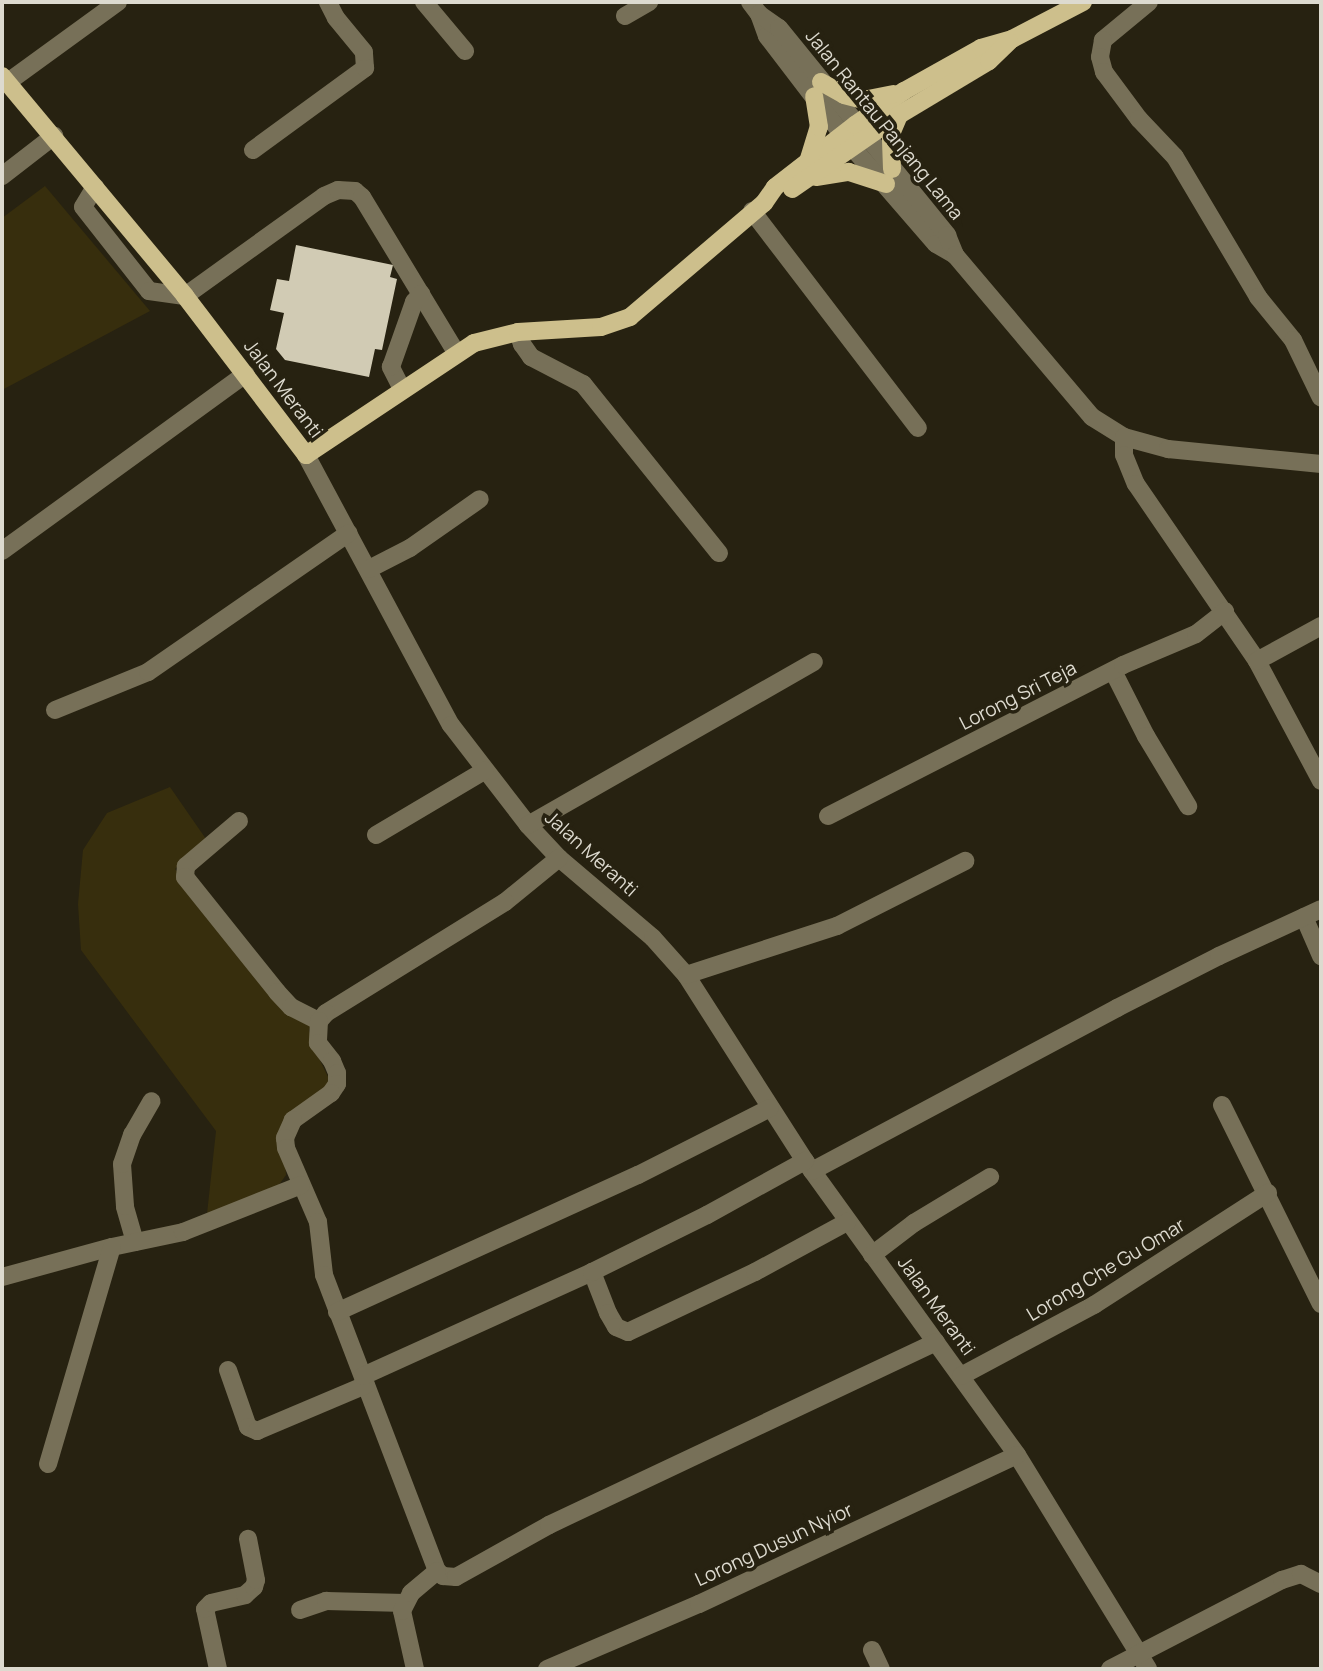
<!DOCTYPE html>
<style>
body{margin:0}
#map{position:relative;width:1323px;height:1671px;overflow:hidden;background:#272211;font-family:Manrope,sans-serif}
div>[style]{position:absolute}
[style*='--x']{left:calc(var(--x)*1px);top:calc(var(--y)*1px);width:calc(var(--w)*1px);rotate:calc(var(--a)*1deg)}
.green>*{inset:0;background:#372e0d}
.building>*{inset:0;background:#d1cbb4}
.minor>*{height:18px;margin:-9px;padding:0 9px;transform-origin:9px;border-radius:9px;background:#777058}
.major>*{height:18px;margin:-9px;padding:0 9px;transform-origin:9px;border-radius:9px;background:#cdbf8c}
span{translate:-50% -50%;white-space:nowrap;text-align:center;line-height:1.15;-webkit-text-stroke:7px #272211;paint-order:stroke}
.street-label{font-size:19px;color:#dddacf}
.frame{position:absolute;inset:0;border:4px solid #dddacf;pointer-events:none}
</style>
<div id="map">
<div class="green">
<i style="clip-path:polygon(45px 186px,150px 311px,2px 390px,2px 218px)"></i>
<i style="clip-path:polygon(170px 787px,206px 839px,175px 869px,312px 1025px,309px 1030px,315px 1050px,331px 1083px,324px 1093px,283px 1122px,286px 1175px,276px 1189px,207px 1214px,216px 1131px,81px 950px,78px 904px,83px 850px,107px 813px)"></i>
</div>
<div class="building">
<i style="clip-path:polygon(296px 245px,393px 265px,390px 277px,397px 279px,382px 350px,375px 349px,369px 377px,285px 360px,276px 349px,284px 313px,270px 310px,277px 279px,289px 281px)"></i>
</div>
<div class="minor">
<i style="--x:424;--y:2;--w:64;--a:50.1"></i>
<i style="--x:750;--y:2;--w:15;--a:53"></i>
<i style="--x:759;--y:14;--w:23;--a:70"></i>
<i style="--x:767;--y:36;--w:140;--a:52.6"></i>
<i style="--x:852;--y:147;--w:128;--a:49.1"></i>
<i style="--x:936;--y:244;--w:22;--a:30"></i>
<i style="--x:1149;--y:2;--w:60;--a:140.4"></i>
<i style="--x:1103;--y:40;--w:17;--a:100"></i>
<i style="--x:1100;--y:57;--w:16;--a:75"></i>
<i style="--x:1104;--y:72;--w:59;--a:53.3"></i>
<i style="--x:1139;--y:119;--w:52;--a:46.5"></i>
<i style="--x:1175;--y:157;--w:163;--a:59.3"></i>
<i style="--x:1258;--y:297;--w:55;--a:50.9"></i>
<i style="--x:1293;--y:340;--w:64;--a:64.2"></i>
<i style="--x:759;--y:14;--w:24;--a:35"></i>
<i style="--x:779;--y:28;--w:267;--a:50.9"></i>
<i style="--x:947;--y:235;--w:22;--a:68"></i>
<i style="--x:955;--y:255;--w:212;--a:49.8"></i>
<i style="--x:1092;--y:417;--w:38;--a:32"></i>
<i style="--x:1124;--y:437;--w:46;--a:15.3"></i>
<i style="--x:1168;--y:449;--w:154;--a:5.6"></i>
<i style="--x:625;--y:16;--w:28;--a:-30"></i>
<i style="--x:8;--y:82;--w:136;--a:-36"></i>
<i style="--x:253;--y:150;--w:139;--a:-36.2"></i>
<i style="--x:365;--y:68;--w:16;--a:-94"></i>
<i style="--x:364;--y:52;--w:44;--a:-129.5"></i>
<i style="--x:336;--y:18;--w:18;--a:-117"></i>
<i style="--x:2;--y:176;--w:66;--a:-37.6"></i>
<i style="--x:95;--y:187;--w:23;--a:121"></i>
<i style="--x:83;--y:207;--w:107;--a:51.8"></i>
<i style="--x:149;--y:291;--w:36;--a:8"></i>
<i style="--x:185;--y:296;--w:171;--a:-35.7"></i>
<i style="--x:324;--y:196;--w:15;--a:-23"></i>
<i style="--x:338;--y:190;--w:17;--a:3"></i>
<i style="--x:355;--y:191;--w:9;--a:41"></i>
<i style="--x:362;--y:197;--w:181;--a:58.8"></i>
<i style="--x:752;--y:211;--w:273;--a:52.6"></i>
<i style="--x:518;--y:332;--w:13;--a:72"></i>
<i style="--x:522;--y:344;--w:16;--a:55"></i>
<i style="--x:531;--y:357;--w:59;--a:27.4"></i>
<i style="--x:583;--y:384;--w:217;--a:51.2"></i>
<i style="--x:402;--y:389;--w:25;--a:-117"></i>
<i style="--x:391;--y:367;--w:69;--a:-70.5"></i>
<i style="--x:414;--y:302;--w:11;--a:-49"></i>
<i style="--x:1124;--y:437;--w:18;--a:90"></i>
<i style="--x:1124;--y:455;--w:31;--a:68"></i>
<i style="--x:1136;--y:484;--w:214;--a:55.6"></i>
<i style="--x:1257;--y:661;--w:136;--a:61.9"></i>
<i style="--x:306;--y:455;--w:306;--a:61.8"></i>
<i style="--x:451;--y:725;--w:126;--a:52.4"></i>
<i style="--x:528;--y:825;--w:45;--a:46.8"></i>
<i style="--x:559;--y:858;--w:123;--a:40.4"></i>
<i style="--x:653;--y:938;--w:50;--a:48.3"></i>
<i style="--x:686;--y:975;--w:221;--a:57.4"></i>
<i style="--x:805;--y:1161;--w:362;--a:54.2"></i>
<i style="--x:1017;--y:1455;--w:251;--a:58.5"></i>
<i style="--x:2;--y:551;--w:301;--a:-36"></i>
<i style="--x:369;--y:569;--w:46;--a:-27.1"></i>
<i style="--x:410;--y:548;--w:85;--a:-35"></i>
<i style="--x:1257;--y:661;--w:73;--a:-28.7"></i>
<i style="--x:1113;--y:671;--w:73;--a:63.1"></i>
<i style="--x:1146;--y:736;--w:82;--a:59"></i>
<i style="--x:55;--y:710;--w:100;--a:-22.2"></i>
<i style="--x:148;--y:672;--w:244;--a:-34.7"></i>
<i style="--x:828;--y:816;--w:331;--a:-27.1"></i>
<i style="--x:1123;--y:665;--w:79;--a:-23"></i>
<i style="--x:1196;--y:634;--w:37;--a:-38"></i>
<i style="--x:239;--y:821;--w:70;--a:139.7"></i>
<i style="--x:186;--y:866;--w:11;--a:95"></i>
<i style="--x:185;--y:877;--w:147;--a:51.3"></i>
<i style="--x:277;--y:992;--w:21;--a:47"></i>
<i style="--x:291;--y:1007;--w:31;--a:27"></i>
<i style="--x:528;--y:825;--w:329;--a:-29.7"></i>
<i style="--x:376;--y:835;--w:126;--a:-30.7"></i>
<i style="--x:559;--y:858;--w:70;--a:140.8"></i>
<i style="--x:505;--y:902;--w:211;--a:148.2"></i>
<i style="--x:326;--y:1013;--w:11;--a:131"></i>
<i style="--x:319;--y:1021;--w:22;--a:93"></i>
<i style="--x:318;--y:1043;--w:23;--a:52"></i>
<i style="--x:332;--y:1061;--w:13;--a:67"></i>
<i style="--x:337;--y:1073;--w:11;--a:90"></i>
<i style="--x:337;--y:1084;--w:11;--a:124"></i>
<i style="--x:331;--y:1093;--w:47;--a:144.6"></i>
<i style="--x:293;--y:1120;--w:20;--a:114"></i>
<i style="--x:285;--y:1138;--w:10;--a:84"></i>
<i style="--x:286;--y:1148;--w:81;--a:66.6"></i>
<i style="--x:318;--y:1222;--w:53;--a:83.5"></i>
<i style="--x:324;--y:1275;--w:317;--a:69.1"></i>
<i style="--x:437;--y:1571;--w:8;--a:40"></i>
<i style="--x:443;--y:1576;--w:13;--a:4"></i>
<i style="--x:456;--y:1577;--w:107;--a:-29.2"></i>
<i style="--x:549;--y:1525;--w:428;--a:-25.3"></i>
<i style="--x:1304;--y:917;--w:43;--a:66.4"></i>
<i style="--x:686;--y:975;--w:159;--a:-18"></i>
<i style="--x:837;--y:926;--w:144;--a:-26.9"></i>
<i style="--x:1222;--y:1105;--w:222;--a:63.6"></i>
<i style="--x:812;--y:1171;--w:346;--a:-28.1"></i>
<i style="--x:1117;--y:1008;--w:114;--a:-27"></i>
<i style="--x:1219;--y:956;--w:112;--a:-24.7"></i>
<i style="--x:135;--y:1242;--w:37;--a:-106"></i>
<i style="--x:125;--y:1206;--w:42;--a:-94.1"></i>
<i style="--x:122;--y:1164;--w:31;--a:-71"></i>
<i style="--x:132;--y:1135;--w:39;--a:-60"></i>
<i style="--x:872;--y:1255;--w:53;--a:-37.3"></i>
<i style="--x:914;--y:1223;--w:89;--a:-31.2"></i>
<i style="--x:592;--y:1272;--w:44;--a:68.7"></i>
<i style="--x:608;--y:1313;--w:16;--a:60"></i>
<i style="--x:616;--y:1327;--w:13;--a:23"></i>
<i style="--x:628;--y:1332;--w:140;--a:-25.3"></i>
<i style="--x:755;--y:1272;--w:105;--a:-28.5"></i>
<i style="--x:2;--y:1277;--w:114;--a:-15.3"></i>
<i style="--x:112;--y:1247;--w:73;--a:-11.9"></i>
<i style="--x:183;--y:1232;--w:127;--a:-21.7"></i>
<i style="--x:337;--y:1312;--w:331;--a:-24.5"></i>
<i style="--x:638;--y:1175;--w:148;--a:-26.9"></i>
<i style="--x:228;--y:1370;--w:60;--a:70.7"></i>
<i style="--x:248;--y:1427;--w:10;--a:24"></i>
<i style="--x:257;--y:1431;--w:118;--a:-22.9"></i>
<i style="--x:363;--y:1376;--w:252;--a:-24.4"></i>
<i style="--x:592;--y:1272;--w:128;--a:-26.4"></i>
<i style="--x:707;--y:1215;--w:112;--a:-28.9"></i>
<i style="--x:961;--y:1376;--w:151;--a:-28.1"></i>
<i style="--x:1094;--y:1305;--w:207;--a:-32.8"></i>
<i style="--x:48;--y:1464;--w:226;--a:-73.6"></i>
<i style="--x:300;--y:1610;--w:28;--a:-19"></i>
<i style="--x:326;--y:1601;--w:79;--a:1.5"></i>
<i style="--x:872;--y:1650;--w:21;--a:65"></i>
<i style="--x:218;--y:1669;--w:61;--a:-102.2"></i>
<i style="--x:205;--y:1609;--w:8;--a:-45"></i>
<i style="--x:211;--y:1603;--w:35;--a:-13"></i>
<i style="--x:245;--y:1595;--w:12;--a:-42"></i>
<i style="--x:254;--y:1587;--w:7;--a:-74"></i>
<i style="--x:256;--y:1580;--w:42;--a:-101"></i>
<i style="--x:415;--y:1669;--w:59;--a:-102.6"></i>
<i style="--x:402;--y:1611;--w:20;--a:-63"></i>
<i style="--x:411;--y:1593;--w:34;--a:-40"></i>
<i style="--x:547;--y:1669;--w:165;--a:-23.2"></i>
<i style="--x:699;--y:1604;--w:351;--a:-25.1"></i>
<i style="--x:1110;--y:1669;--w:194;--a:-27.4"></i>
<i style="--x:1282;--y:1580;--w:20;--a:-18"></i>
<i style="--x:1301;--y:1574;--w:22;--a:27"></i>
</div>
<div class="major">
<i style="--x:2;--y:76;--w:286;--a:50.2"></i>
<i style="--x:185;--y:296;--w:200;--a:52.7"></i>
<i style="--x:306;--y:455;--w:202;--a:-33.7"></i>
<i style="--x:474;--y:343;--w:45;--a:-14"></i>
<i style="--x:518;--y:332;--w:83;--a:-3.4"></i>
<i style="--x:601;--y:327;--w:31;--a:-19"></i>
<i style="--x:630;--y:317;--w:176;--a:-40.4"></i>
<i style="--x:764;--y:203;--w:19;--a:-55"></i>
<i style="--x:775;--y:187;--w:101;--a:-37.8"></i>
<i style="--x:855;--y:125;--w:60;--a:-34.8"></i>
<i style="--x:904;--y:91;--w:88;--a:-29.2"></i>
<i style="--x:981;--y:48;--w:32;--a:-16"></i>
<i style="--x:1012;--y:39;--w:80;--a:-27.5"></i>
<i style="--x:821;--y:82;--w:26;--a:29"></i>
<i style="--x:844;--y:95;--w:20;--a:15"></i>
<i style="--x:863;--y:100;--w:31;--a:-11"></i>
<i style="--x:808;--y:162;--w:37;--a:-73"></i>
<i style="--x:819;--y:127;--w:31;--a:-99"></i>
<i style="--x:892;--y:169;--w:35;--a:-92"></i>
<i style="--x:891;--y:134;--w:21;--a:-67"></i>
<i style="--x:816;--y:177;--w:33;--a:-9"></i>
<i style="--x:849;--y:172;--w:39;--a:18"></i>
<i style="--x:792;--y:189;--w:130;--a:-34.7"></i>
<i style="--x:899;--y:115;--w:105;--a:-31"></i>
<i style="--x:989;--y:61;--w:28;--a:-44"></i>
</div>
<div class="street-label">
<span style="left:884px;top:125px;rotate:51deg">Jalan Rantau Panjang Lama</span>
<span style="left:283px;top:389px;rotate:53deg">Jalan Meranti</span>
<span style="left:1018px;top:696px;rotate:-27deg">Lorong Sri Teja</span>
<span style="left:591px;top:854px;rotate:42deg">Jalan Meranti</span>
<span style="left:1106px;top:1270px;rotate:-31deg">Lorong Che Gu Omar</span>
<span style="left:936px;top:1306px;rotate:54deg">Jalan Meranti</span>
<span style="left:774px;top:1545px;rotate:-25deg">Lorong Dusun Nyior</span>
</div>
<div class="frame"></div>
</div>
